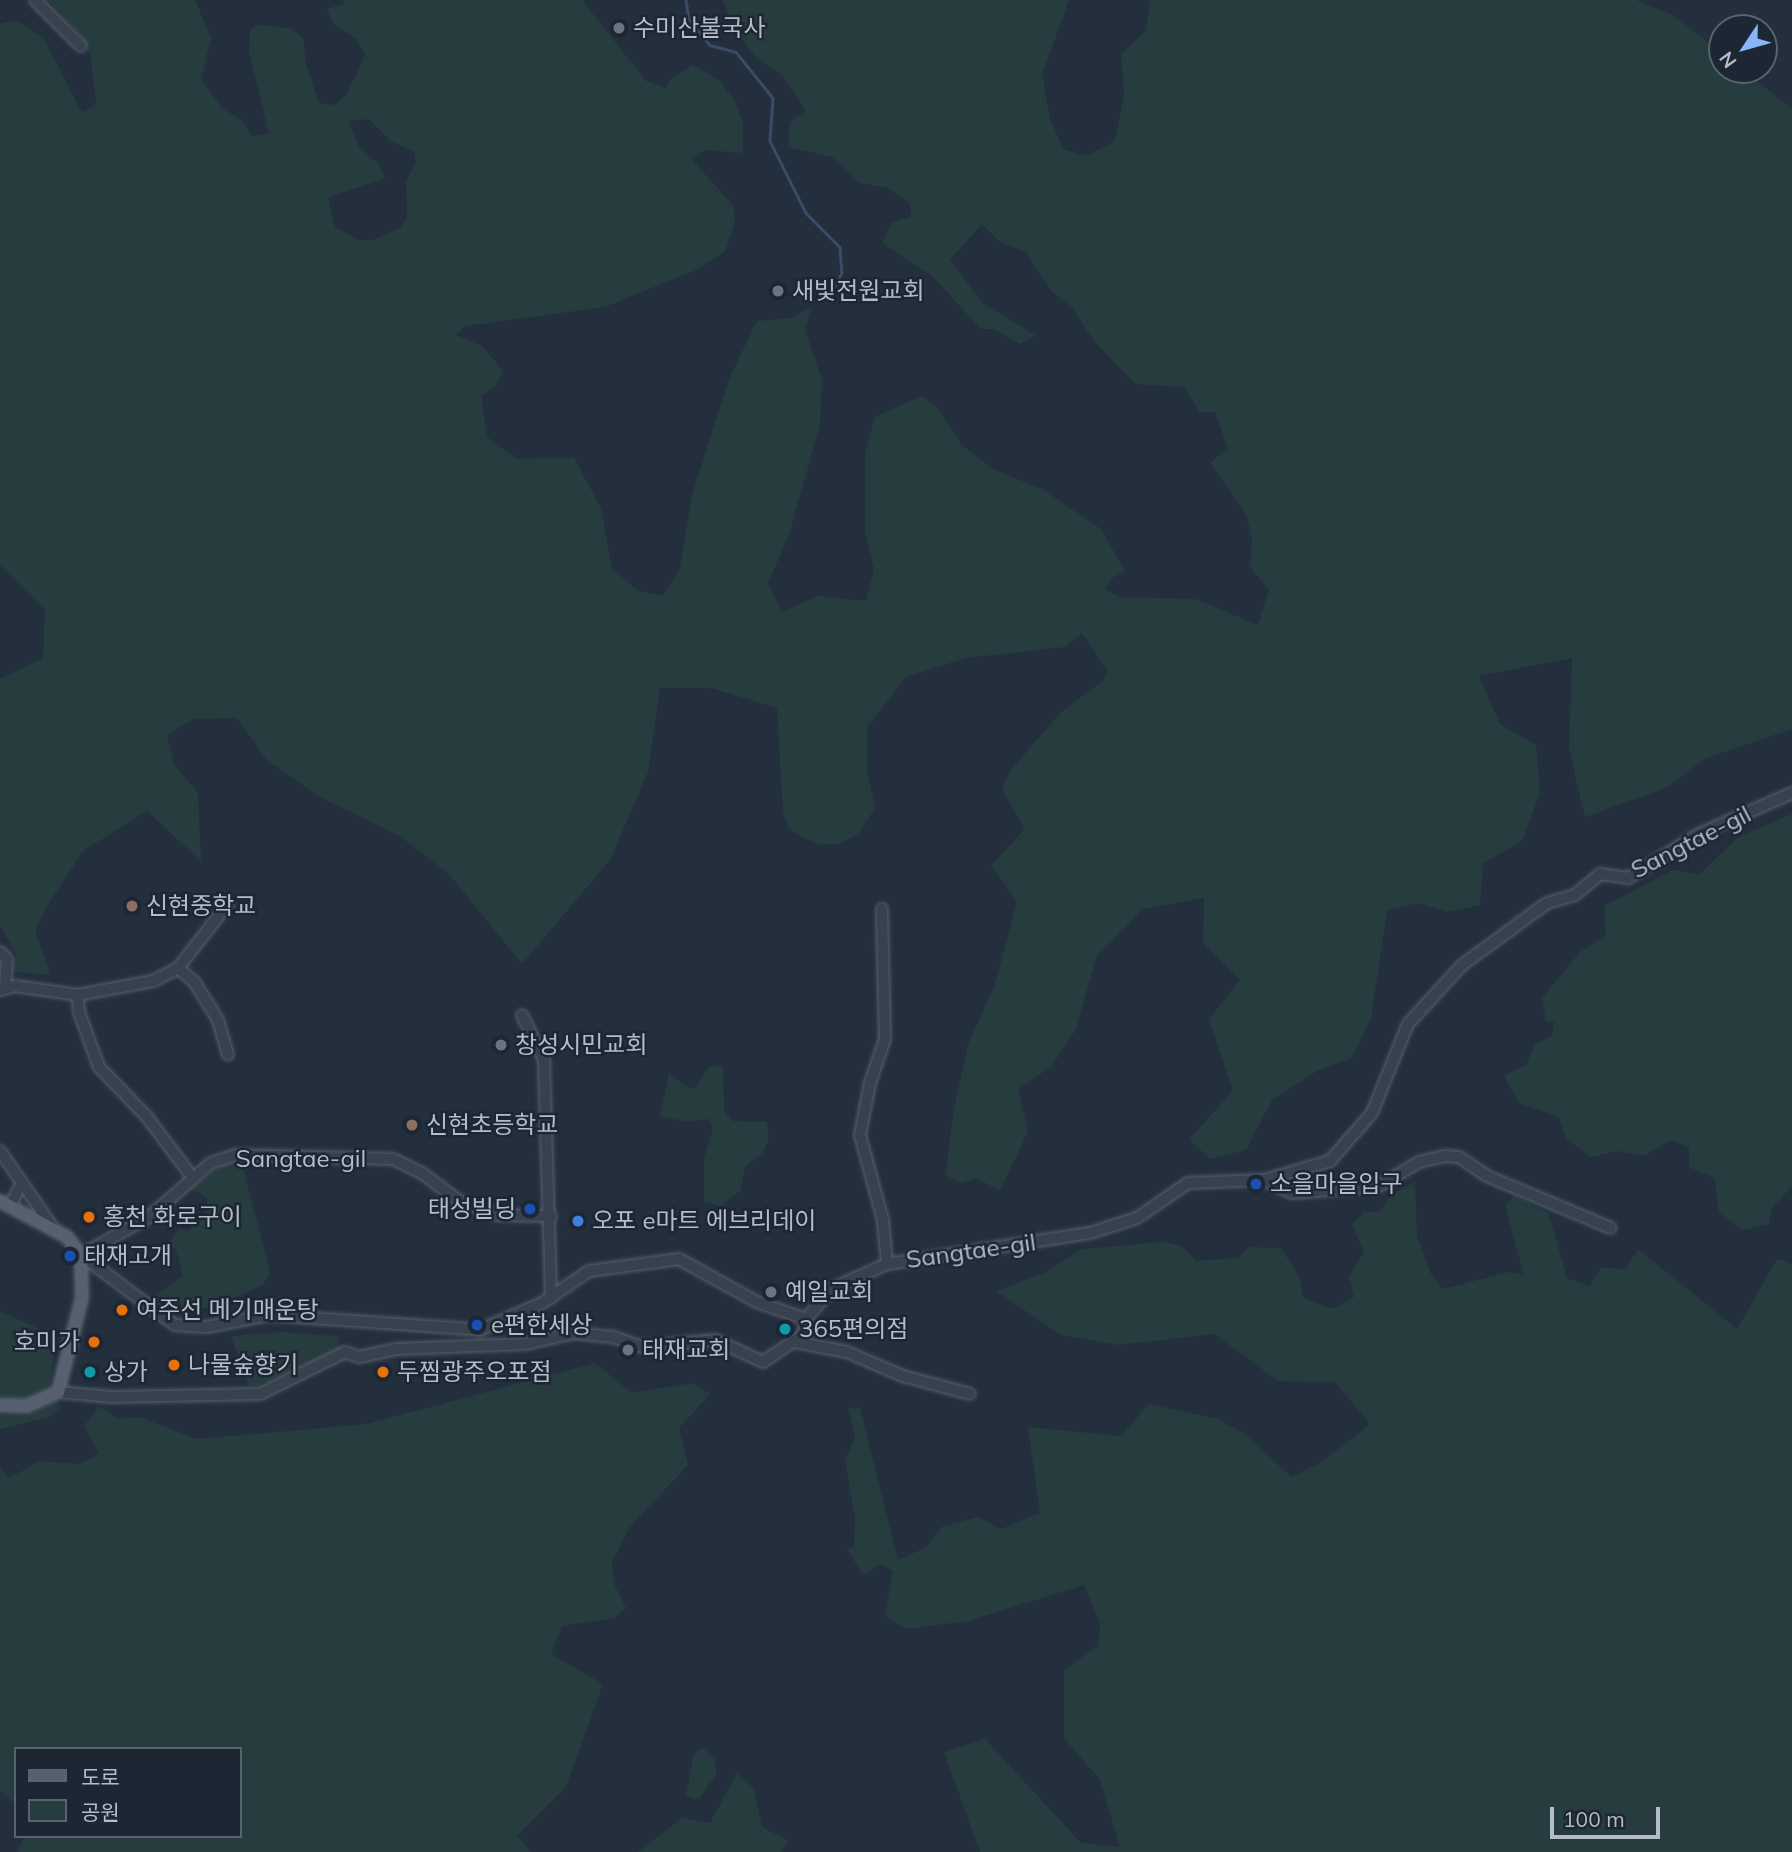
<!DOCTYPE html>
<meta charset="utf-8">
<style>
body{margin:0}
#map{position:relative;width:1792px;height:1852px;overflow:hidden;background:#242f3e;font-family:Mulish,"Noto Sans KR",sans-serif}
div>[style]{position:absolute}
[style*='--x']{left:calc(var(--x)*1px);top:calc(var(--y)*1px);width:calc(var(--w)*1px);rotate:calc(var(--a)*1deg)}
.green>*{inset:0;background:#263c3f}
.stream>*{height:2.5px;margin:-1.25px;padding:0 1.25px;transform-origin:1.25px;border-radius:1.25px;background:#394c67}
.roads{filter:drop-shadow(0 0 2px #565f6c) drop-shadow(0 0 2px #565f6c)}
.minor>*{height:10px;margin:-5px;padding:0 5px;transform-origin:5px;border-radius:5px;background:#38414e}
.major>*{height:12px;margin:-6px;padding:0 6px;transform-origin:6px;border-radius:6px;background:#56606e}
.dots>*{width:19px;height:19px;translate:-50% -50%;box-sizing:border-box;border:4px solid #1d2633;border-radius:50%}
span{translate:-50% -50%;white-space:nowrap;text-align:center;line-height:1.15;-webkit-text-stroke:5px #1d2633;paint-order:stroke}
.poi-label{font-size:24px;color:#b4bcc9}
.left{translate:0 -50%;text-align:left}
.right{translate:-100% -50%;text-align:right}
.street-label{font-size:24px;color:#b4bcc9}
.legend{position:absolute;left:14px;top:1747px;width:228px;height:91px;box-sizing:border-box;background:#1d2633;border:2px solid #59626f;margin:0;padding:9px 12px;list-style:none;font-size:21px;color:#b4bcc9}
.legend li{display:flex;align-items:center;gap:14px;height:35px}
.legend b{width:35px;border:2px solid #59626f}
.north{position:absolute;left:1708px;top:14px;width:70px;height:70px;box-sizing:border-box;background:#1d2633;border:2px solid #59626f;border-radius:50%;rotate:234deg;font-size:19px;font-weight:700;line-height:28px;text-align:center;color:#b4bcc9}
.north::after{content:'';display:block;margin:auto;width:24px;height:32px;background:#8ab4f8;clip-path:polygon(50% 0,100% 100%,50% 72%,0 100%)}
.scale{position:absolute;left:1550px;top:1807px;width:110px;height:32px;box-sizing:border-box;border:4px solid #b4bcc9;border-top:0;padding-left:9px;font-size:21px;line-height:24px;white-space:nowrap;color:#b4bcc9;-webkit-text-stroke:5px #1d2633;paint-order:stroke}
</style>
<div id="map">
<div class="green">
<i style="clip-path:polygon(evenodd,48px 0,195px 0,211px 38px,201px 79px,222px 108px,241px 120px,252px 136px,269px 134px,249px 52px,250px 30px,258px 25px,291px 28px,303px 38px,306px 64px,319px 103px,335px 105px,347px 94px,365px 55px,357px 39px,335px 26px,327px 9px,344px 4px,344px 0,582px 0,646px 81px,666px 88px,670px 79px,693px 65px,719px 80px,736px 103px,743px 123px,743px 153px,704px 150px,692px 160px,733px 205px,735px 223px,725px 251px,696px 270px,605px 307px,465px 326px,456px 335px,482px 346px,503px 371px,496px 386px,481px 396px,487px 437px,517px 459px,574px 458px,601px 508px,612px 568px,638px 591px,663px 596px,680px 569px,692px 495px,729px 379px,757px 321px,792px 318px,812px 307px,805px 330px,822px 380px,820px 425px,789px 534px,768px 583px,782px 612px,818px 596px,866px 601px,874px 569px,865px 532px,865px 453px,875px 417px,921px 396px,937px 407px,962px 445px,993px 469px,1042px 489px,1101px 529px,1125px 571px,1112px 578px,1105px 590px,1121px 597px,1195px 599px,1258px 625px,1269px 590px,1250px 567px,1252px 538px,1246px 514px,1210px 463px,1228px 448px,1215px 412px,1200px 412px,1184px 387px,1135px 384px,1094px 341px,1071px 306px,1051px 291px,1026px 252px,1000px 242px,982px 224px,950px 260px,982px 303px,1035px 335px,1020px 344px,993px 329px,981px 329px,931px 275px,882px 243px,891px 223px,911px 217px,910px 204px,888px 188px,860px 183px,832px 157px,788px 147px,790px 122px,806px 111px,783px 76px,755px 56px,733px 28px,723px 0,1069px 0,1042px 75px,1050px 118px,1063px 149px,1087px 156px,1115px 141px,1124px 94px,1121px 54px,1146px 31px,1150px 0,1636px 0,1671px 14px,1722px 53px,1722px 70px,1743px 70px,1792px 109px,1792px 729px,1704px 759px,1668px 787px,1585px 817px,1569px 749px,1572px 658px,1479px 676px,1500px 724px,1536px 745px,1540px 793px,1522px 841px,1483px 863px,1480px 905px,1447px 912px,1418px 903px,1387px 911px,1371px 1018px,1352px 1058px,1317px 1071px,1272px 1100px,1246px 1150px,1210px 1159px,1189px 1139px,1233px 1091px,1209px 1019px,1240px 980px,1203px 943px,1204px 898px,1143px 909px,1097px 956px,1075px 1031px,1051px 1067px,1018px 1089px,1028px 1131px,1000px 1191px,977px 1178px,960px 1183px,946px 1175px,953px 1114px,968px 1044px,995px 985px,1017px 901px,991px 866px,1025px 829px,1002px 789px,1010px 771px,1061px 712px,1104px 680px,1107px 670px,1082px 633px,1065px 647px,966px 658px,906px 677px,867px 727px,867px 769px,875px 808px,858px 834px,840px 844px,819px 845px,789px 830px,783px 811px,777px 708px,711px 688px,660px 688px,648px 772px,610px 860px,522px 964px,448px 873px,401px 837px,318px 796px,267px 760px,237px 718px,193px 719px,167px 735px,175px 766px,198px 793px,201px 861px,147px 811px,83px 851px,49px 903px,35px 931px,51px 975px,11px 971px,16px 954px,0 926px,0 679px,43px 658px,45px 610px,0 565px,0 24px,16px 20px,43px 37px,82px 113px,96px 104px,91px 56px,81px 36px,48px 0,369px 119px,391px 141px,414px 152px,416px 162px,406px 181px,407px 217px,400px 228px,373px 240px,358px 240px,335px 227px,328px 197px,385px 179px,379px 165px,359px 147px,349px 121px,369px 119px)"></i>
<i style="clip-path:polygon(1792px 814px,1792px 1186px,1772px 1208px,1769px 1224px,1743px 1230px,1719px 1213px,1715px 1178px,1689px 1167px,1689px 1147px,1670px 1140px,1645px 1156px,1617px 1151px,1590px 1157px,1566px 1138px,1559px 1117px,1519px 1103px,1504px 1076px,1526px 1065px,1534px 1046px,1552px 1035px,1554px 1022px,1546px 1021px,1542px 998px,1580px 952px,1606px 935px,1604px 906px,1673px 870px,1700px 874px,1738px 837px)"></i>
<i style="clip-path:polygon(723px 1065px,724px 1111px,732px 1121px,767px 1122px,769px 1138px,763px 1153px,746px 1165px,740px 1191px,720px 1206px,704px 1202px,704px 1159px,713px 1128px,709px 1119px,688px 1122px,660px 1116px,669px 1073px,687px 1087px,695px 1088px,709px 1067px)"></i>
<i style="clip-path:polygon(242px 1164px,270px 1271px,264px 1284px,214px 1307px,170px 1311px,153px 1297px,183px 1276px,176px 1250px,168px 1244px,179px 1229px,188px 1231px,207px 1211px,207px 1197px,190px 1188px,224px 1165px)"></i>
<i style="clip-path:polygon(1415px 1182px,1417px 1237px,1432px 1276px,1443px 1289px,1509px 1272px,1524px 1275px,1505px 1206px,1514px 1195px,1549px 1214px,1567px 1278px,1589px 1286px,1601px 1268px,1626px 1269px,1638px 1249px,1737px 1329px,1777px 1259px,1792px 1264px,1792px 1852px,980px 1852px,944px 1752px,985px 1739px,1081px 1843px,1120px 1847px,1100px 1780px,1064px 1738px,1064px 1670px,1098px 1646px,1100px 1623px,1084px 1585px,968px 1621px,906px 1629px,885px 1615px,893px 1571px,882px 1564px,863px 1575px,847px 1549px,854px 1547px,855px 1518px,845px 1461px,855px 1438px,848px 1408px,860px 1407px,898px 1560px,927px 1547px,943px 1526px,978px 1517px,1001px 1529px,1040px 1513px,1028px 1427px,1121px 1436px,1149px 1404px,1218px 1419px,1245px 1434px,1291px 1477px,1322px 1462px,1370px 1424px,1335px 1382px,1278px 1381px,1215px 1334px,1118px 1345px,1061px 1335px,996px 1291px,1044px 1273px,1082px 1249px,1163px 1242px,1183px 1247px,1196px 1261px,1238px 1258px,1249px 1247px,1281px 1248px,1300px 1278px,1303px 1298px,1333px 1309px,1354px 1297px,1349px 1277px,1364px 1252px,1352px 1225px,1364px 1212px,1379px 1212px,1391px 1195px)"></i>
<i style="clip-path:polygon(0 1311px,46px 1332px,55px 1348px,50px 1386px,61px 1408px,49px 1417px,0 1429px)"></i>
<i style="clip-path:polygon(283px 1332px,339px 1336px,339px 1352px,250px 1388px,231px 1336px)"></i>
<i style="clip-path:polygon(595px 1363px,632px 1393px,694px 1383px,710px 1394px,679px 1428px,688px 1465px,629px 1528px,612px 1563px,614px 1584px,626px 1608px,614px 1618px,562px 1626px,551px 1654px,603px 1684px,566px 1787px,517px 1836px,531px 1852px,17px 1852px,25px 1836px,240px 1836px,240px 1749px,16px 1749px,16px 1805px,0 1790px,0 1466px,9px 1478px,40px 1461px,80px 1464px,99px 1454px,84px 1426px,99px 1406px,118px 1419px,139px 1417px,197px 1439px,367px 1424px)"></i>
<i style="clip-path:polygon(703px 1748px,715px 1760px,716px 1775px,699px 1799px,692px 1799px,686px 1795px,694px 1754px)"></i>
<i style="clip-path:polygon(737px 1773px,754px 1789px,762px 1827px,789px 1841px,781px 1852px,638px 1852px,682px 1818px,710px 1823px)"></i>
</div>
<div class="stream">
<i style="--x:686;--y:0;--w:19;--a:81"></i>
<i style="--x:689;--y:19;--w:33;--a:51"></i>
<i style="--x:710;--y:45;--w:27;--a:15"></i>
<i style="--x:736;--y:52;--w:59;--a:51.2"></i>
<i style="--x:773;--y:98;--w:43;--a:94"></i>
<i style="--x:770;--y:141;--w:80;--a:63.4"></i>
<i style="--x:806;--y:213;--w:48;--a:45"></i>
<i style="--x:840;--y:247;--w:26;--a:86"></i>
<i style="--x:842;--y:273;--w:15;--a:118"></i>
</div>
<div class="roads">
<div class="minor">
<i style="--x:35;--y:0;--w:65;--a:45"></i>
<i style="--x:882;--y:909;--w:130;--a:88.7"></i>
<i style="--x:885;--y:1039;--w:46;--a:108.8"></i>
<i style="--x:870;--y:1083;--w:53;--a:100.9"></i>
<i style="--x:860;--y:1135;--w:88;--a:74.9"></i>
<i style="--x:883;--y:1220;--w:44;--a:84.8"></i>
<i style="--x:0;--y:952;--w:10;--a:45"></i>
<i style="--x:7;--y:959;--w:28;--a:94"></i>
<i style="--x:178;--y:968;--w:23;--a:41"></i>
<i style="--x:195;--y:983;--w:44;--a:58.1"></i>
<i style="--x:218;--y:1020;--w:36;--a:74"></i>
<i style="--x:0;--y:990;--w:16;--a:-15"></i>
<i style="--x:15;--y:986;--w:64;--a:8.1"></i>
<i style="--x:78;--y:995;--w:76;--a:-10.6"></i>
<i style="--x:153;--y:981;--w:28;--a:-27"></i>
<i style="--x:178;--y:968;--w:81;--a:-52"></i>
<i style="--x:78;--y:995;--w:17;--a:87"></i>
<i style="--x:79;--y:1012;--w:59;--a:70"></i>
<i style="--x:99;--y:1067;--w:69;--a:46.2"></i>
<i style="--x:147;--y:1117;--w:76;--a:53"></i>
<i style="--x:522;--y:1015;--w:50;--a:63.9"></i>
<i style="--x:544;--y:1060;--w:238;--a:88.3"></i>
<i style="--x:0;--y:1151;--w:95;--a:55.3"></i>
<i style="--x:1264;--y:1180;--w:69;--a:-16.1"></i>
<i style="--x:1330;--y:1161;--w:64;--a:-48.8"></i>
<i style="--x:1372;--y:1113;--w:96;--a:-68"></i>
<i style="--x:1408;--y:1024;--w:80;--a:-47.5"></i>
<i style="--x:1462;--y:965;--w:105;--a:-36.1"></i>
<i style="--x:1547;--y:903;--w:29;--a:-16"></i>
<i style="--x:1575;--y:895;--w:33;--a:-40"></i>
<i style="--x:1600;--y:874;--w:28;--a:8"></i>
<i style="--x:1628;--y:878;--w:81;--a:-31.9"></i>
<i style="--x:1697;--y:835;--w:104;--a:-23.9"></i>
<i style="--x:10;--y:1206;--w:25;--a:-63"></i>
<i style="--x:81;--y:1255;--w:117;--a:36.7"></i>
<i style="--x:175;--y:1325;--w:32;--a:4"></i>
<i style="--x:207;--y:1327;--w:62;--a:-11.1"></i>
<i style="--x:268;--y:1315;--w:213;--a:4"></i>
<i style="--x:480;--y:1330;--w:68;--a:-23.5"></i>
<i style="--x:542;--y:1303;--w:57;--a:-34.2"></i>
<i style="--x:589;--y:1271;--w:91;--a:-7.6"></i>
<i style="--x:679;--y:1259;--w:89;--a:28.9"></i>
<i style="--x:757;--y:1302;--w:52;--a:19.1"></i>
<i style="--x:806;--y:1319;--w:39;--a:-50"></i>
<i style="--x:831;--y:1289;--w:61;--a:-24.1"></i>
<i style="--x:887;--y:1264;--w:205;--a:-8.7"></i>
<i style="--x:1090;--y:1233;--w:49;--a:-17.7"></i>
<i style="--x:1137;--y:1218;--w:62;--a:-34.5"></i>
<i style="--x:1188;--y:1183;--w:76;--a:-2.3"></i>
<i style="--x:1264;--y:1180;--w:31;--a:25"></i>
<i style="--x:1292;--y:1193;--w:87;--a:-4.6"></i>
<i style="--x:1379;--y:1186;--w:47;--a:-31"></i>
<i style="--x:1419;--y:1162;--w:26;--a:-13"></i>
<i style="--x:1444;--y:1156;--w:15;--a:4"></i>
<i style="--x:1459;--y:1157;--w:34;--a:34"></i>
<i style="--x:1487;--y:1176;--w:134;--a:22.8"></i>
<i style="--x:81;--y:1255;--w:78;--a:-29.2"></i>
<i style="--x:149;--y:1217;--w:82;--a:-41.1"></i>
<i style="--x:211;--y:1163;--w:26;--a:-18"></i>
<i style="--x:236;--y:1155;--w:157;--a:1.5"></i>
<i style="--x:393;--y:1159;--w:32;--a:26"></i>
<i style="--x:422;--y:1173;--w:46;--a:37.1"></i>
<i style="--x:459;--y:1201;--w:40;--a:20.2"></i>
<i style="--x:497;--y:1215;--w:54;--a:1.1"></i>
<i style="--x:795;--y:1342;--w:53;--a:10.9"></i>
<i style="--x:847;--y:1352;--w:61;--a:23.2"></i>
<i style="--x:903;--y:1376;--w:69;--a:15"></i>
<i style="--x:58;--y:1392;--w:54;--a:5.3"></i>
<i style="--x:112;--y:1397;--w:148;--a:-1.2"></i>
<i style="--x:260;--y:1394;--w:95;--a:-26.3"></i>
<i style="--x:345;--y:1352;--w:15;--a:20"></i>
<i style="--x:359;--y:1357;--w:38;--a:-12"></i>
<i style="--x:396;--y:1349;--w:129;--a:-2.2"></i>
<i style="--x:525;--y:1344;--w:50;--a:-12.7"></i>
<i style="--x:574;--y:1333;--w:39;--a:6"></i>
<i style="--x:613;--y:1337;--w:31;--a:19"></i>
<i style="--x:642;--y:1347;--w:74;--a:-5.4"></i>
<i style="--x:716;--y:1340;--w:52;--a:25.1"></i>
<i style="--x:763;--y:1362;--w:50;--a:-34.3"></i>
<i style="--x:804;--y:1334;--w:15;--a:-82"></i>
</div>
<div class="major">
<i style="--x:0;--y:1201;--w:76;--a:28.2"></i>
<i style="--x:67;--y:1237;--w:23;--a:52"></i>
<i style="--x:81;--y:1255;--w:43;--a:88.7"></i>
<i style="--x:82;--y:1298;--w:97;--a:104.3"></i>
<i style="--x:58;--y:1392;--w:34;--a:156"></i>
<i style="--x:27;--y:1406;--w:27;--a:-178"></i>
</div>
</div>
<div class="dots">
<i style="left:619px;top:28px;background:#6b7280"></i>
<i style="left:778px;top:291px;background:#6b7280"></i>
<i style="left:132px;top:906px;background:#8d6e63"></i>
<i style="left:501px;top:1045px;background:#6b7280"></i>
<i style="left:412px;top:1125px;background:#8d6e63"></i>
<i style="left:1256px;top:1184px;background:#1a4fb4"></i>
<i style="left:530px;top:1209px;background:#1a4fb4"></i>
<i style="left:89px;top:1217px;background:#e8710a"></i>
<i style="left:578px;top:1221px;background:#3f7fe0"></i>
<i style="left:70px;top:1256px;background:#1a4fb4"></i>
<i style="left:771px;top:1292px;background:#6b7280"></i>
<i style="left:122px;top:1310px;background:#e8710a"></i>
<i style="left:477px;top:1325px;background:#1a4fb4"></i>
<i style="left:785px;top:1329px;background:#0f9aa8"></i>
<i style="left:94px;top:1342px;background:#e8710a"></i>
<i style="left:628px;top:1350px;background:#6b7280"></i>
<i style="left:174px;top:1365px;background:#e8710a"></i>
<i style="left:90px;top:1372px;background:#0f9aa8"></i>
<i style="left:383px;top:1372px;background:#e8710a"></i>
</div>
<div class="poi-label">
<span class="left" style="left:633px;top:28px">수미산불국사</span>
<span class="left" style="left:792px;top:291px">새빛전원교회</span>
<span class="left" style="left:146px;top:906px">신현중학교</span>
<span class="left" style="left:515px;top:1045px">창성시민교회</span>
<span class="left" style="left:426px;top:1125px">신현초등학교</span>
<span class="left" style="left:1270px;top:1184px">소을마을입구</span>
<span class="right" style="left:516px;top:1209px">태성빌딩</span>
<span class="left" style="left:103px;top:1217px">홍천 화로구이</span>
<span class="left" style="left:592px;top:1221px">오포 e마트 에브리데이</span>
<span class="left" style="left:84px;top:1256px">태재고개</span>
<span class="left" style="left:785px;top:1292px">예일교회</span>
<span class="left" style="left:136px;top:1310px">여주선 메기매운탕</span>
<span class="left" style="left:491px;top:1325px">e편한세상</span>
<span class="left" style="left:799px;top:1329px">365편의점</span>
<span class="right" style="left:80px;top:1342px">호미가</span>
<span class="left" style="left:642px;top:1350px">태재교회</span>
<span class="left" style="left:188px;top:1365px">나물숲향기</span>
<span class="left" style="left:104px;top:1372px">상가</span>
<span class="left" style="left:397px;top:1372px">두찜광주오포점</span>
</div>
<div class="street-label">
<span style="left:1691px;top:842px;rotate:-27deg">Sangtae-gil</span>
<span style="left:301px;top:1159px">Sangtae-gil</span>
<span style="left:971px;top:1251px;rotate:-8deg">Sangtae-gil</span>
</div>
<ul class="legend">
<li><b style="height:9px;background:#56606e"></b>도로</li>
<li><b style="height:19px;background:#263c3f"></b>공원</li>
</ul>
<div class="north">N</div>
<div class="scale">100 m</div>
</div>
